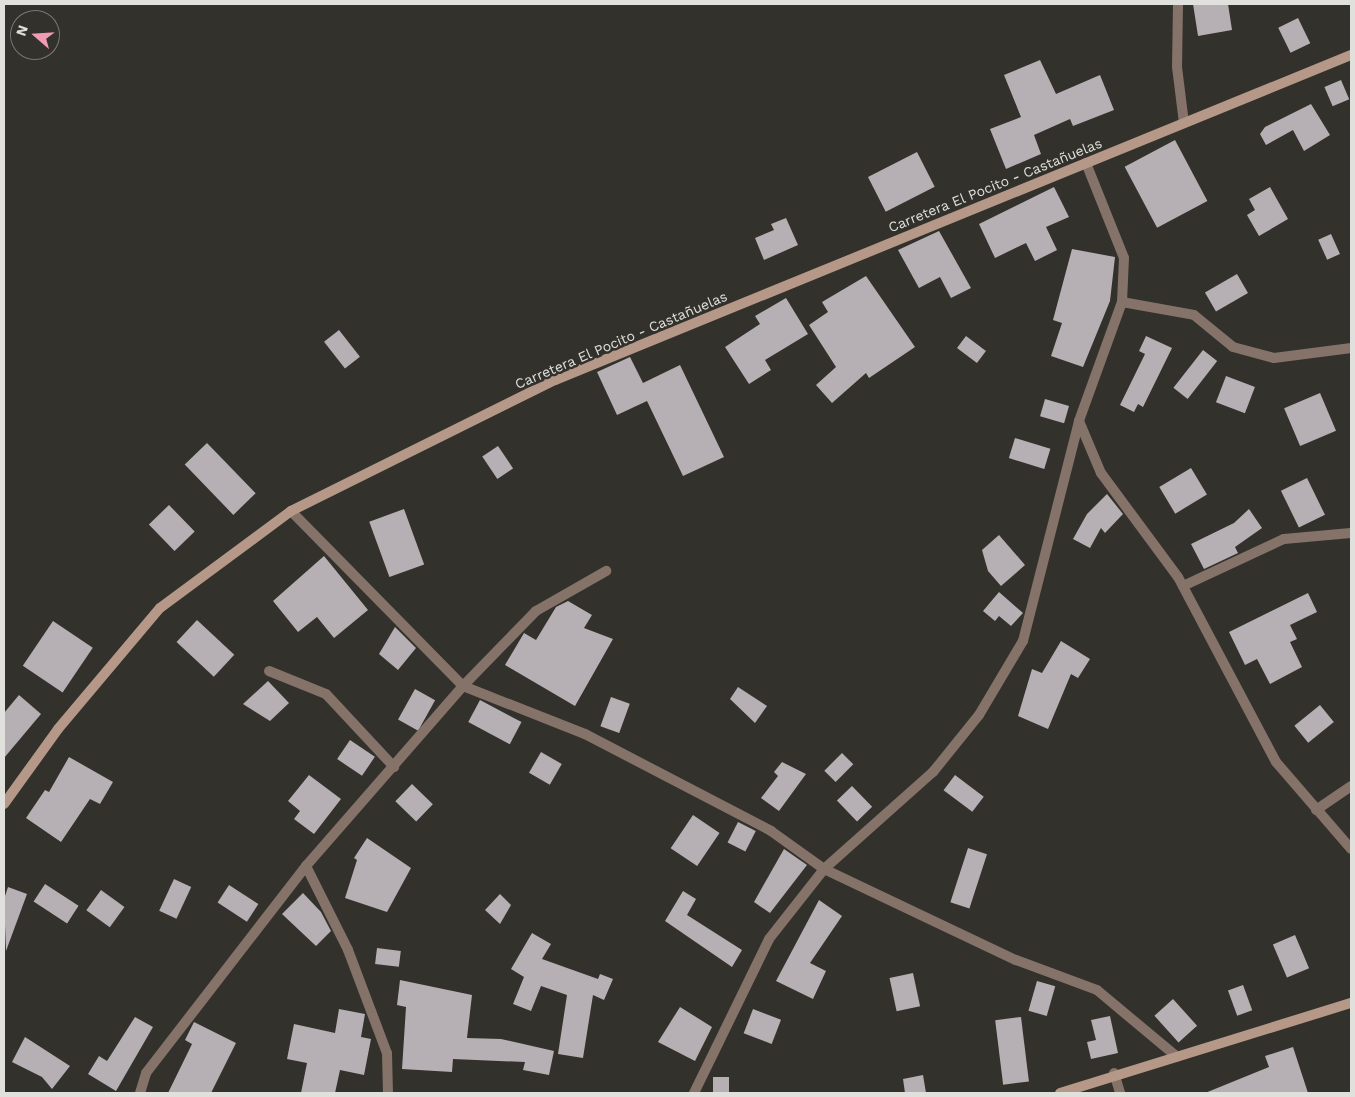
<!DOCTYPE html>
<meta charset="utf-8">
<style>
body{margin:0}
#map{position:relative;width:1355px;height:1097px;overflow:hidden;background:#32312c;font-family:"Work Sans",sans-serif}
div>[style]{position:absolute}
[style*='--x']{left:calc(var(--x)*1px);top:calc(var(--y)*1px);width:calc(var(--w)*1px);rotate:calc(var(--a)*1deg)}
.building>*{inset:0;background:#b6b0b4;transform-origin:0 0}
.minor>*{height:10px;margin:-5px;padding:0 5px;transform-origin:5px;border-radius:5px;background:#857369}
.tertiary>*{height:10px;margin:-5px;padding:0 5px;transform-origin:5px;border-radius:5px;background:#857369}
.secondary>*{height:10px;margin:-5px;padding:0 5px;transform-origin:5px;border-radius:5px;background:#b59888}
span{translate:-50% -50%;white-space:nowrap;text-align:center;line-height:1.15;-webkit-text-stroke:5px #32312c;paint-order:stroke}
.street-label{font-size:14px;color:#e0e0dc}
.frame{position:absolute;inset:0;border:5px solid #e0e0dc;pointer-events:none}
.north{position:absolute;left:10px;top:10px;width:50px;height:50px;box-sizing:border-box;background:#32312c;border:1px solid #787772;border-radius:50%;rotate:289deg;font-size:14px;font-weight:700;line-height:20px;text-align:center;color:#e0e0dc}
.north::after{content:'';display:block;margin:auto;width:18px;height:22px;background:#f19ab3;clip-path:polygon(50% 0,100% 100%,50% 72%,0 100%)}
</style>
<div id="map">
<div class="building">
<i style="clip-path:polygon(1193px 4px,1228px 4px,1232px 30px,1198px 36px)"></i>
<i style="left:1298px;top:18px;width:28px;height:22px;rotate:64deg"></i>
<i style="clip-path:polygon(1040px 60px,1056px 94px,1100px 75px,1114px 110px,1073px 126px,1070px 119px,1034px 135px,1041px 154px,1006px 169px,990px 129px,1021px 117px,1004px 75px)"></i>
<i style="left:1341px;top:80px;width:21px;height:18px;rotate:67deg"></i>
<i style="clip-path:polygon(1311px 104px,1330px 135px,1304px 151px,1293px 130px,1266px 145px,1260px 134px,1265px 127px)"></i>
<i style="left:1175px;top:140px;width:69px;height:57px;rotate:62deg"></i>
<i style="left:917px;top:152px;width:39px;height:55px;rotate:63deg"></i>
<i style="clip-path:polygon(1054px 187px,1069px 217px,1046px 227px,1057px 250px,1035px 261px,1026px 243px,995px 258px,979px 224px)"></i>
<i style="clip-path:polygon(1270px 187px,1288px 219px,1259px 236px,1247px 215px,1255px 210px,1249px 199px)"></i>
<i style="clip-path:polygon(786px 218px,798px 245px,764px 260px,755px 238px,774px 230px,771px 224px)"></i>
<i style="clip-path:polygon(939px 231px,971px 288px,951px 298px,940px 277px,919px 288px,898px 250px)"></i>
<i style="left:1331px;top:234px;width:22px;height:14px;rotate:66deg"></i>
<i style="clip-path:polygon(1072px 249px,1115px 257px,1110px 301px,1083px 367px,1051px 356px,1062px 323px,1053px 320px)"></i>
<i style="left:1237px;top:274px;width:22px;height:37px;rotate:60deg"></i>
<i style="clip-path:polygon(866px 276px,915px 347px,869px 378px,866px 373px,832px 403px,816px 385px,836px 367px,809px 325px,828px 312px,822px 302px)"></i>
<i style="clip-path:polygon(786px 298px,808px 334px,765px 360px,771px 370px,749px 384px,725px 347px,760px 324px,755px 316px)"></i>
<i style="left:339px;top:330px;width:34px;height:19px;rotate:52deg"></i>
<i style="left:966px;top:336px;width:25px;height:15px;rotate:37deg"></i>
<i style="clip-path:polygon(1146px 336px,1172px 348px,1143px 407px,1138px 404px,1134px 412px,1120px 405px,1145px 354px,1139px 351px)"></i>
<i style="left:1203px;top:350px;width:18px;height:48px;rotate:38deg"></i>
<i style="clip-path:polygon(630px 357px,643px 383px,680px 365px,724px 457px,683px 476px,647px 401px,617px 415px,597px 372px)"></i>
<i style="left:1226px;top:376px;width:31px;height:28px;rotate:21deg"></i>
<i style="left:1320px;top:393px;width:41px;height:39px;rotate:67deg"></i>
<i style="left:1045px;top:399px;width:25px;height:18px;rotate:16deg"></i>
<i style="left:1015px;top:438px;width:37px;height:21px;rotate:17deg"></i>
<i style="left:207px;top:443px;width:70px;height:31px;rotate:46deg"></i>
<i style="left:498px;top:446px;width:27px;height:19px;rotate:56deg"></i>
<i style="left:1191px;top:468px;width:31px;height:37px;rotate:59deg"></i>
<i style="left:1307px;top:478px;width:41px;height:29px;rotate:64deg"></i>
<i style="clip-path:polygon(1107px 494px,1123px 514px,1105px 533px,1101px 528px,1090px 548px,1073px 539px,1087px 514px)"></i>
<i style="left:169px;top:505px;width:37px;height:28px;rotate:46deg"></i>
<i style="left:404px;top:509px;width:59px;height:37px;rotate:70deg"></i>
<i style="clip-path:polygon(1249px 509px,1262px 528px,1235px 547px,1238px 553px,1204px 569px,1191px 544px,1234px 523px)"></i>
<i style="clip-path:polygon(999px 535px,1025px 565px,1001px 586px,988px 571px,982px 550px)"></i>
<i style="clip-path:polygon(324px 556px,368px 610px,334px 638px,317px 617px,298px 632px,273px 601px)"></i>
<i style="clip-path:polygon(999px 592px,1023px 613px,1011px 626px,999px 616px,995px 621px,983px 611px)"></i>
<i style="clip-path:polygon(1308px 593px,1317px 612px,1290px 625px,1297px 639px,1290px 642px,1302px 667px,1270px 684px,1257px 659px,1245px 665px,1229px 632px)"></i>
<i style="clip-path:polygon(568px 601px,592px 615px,584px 628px,613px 639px,575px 706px,505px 665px,524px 633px,536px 640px,556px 607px)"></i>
<i style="left:197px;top:620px;width:51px;height:30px;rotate:43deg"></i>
<i style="left:53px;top:621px;width:48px;height:54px;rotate:34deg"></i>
<i style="clip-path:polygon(395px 627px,416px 648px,398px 670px,379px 654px)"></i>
<i style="clip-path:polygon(1061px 641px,1090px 659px,1078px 678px,1071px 674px,1048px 729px,1018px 716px,1032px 669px,1042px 673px)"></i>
<i style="clip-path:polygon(268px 681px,289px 703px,270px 721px,243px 704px)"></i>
<i style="clip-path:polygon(738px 687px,767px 706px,755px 723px,730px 699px)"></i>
<i style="left:415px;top:689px;width:23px;height:35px;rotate:29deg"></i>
<i style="clip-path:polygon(19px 695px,41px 714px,4px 758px,4px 713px)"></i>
<i style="left:611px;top:697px;width:20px;height:31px;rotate:20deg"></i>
<i style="left:480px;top:700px;width:47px;height:25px;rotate:28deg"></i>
<i style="left:1320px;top:705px;width:22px;height:33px;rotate:51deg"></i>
<i style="left:350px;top:740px;width:30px;height:23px;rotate:34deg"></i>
<i style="left:541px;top:752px;width:24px;height:24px;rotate:30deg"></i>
<i style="left:842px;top:753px;width:16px;height:25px;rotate:45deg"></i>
<i style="clip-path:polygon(69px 757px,113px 782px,100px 804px,90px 799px,61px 842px,26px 818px,45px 790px,49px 792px)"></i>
<i style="clip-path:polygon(782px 762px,806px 774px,779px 811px,761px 798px,778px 776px,774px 772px)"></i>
<i style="clip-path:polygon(309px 775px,341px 799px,314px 834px,294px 819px,300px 811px,288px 801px)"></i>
<i style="left:955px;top:775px;width:36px;height:19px;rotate:37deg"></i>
<i style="left:412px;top:784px;width:29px;height:24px;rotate:44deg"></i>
<i style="left:852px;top:786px;width:29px;height:21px;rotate:46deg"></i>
<i style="left:693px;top:815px;width:32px;height:40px;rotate:34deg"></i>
<i style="left:738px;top:822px;width:20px;height:23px;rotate:27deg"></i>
<i style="clip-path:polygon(367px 838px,411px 868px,387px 912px,345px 898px,357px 860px,354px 858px)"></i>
<i style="left:968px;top:848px;width:20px;height:57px;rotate:18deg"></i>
<i style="clip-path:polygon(784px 849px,807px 865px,770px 913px,754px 902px)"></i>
<i style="left:174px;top:879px;width:19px;height:35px;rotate:25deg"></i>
<i style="left:45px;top:884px;width:40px;height:21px;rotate:33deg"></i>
<i style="left:229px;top:885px;width:35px;height:21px;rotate:33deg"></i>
<i style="clip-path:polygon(8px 887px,27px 894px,6px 951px,4px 899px)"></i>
<i style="left:101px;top:890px;width:29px;height:25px;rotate:36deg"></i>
<i style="clip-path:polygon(683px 891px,696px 899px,687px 915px,742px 950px,732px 967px,665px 921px)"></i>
<i style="clip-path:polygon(303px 893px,321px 912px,331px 931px,316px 946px,282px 914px)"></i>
<i style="clip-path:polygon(500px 894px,511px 905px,500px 924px,485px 910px)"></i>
<i style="clip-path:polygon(819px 900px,842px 916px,810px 963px,826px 971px,813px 999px,776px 981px)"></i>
<i style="clip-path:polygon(532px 933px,551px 944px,542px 959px,598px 979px,600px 974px,613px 979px,604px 1000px,593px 995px,583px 1058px,558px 1054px,567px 995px,541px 986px,531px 1011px,513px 1004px,524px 977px,511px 969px)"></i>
<i style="left:1295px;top:935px;width:36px;height:24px;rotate:67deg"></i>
<i style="left:377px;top:948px;width:24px;height:16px;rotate:7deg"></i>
<i style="left:913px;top:973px;width:34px;height:24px;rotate:78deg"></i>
<i style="clip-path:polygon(400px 980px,472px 995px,467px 1038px,501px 1039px,554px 1051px,549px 1075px,523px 1070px,525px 1062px,453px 1059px,452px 1072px,402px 1069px,406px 1007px,397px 1005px)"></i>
<i style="left:1037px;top:981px;width:19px;height:31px;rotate:16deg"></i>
<i style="left:1243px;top:985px;width:27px;height:16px;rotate:70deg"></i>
<i style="left:1173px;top:999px;width:36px;height:25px;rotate:48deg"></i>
<i style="clip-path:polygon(680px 1007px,712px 1027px,695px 1061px,658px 1042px)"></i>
<i style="clip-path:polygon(339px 1009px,365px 1014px,361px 1037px,371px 1039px,364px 1075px,340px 1070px,335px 1093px,301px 1093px,307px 1063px,287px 1059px,294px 1024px,335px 1033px)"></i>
<i style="left:753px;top:1009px;width:30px;height:26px;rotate:21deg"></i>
<i style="clip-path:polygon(1110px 1016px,1118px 1053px,1091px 1059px,1087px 1042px,1096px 1040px,1091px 1020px)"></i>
<i style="clip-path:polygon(135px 1017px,153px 1027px,116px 1091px,88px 1074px,99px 1056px,107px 1061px)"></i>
<i style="left:1021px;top:1017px;width:65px;height:26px;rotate:83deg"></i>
<i style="clip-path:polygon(194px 1022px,236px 1043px,211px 1093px,168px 1093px,192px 1044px,185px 1040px)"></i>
<i style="clip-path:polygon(25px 1037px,70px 1066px,52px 1089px,42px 1077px,12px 1062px)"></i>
<i style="clip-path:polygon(1293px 1047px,1308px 1093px,1205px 1093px,1269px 1067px,1265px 1056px)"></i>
<i style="clip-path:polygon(923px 1075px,926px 1093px,905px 1093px,903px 1079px)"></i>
<i style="left:713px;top:1077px;width:16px;height:16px"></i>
</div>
<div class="minor">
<i style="--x:1178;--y:4;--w:63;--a:90.9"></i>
<i style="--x:1177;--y:67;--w:56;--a:82.9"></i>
<i style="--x:1122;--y:302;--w:73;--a:10.2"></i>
<i style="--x:1194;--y:315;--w:50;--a:39.4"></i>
<i style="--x:1233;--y:347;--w:42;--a:15"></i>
<i style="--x:1274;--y:358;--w:78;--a:-7.4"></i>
<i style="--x:291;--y:511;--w:245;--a:45.5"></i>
<i style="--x:463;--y:686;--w:131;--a:21.5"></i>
<i style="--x:585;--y:734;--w:210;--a:27.5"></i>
<i style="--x:771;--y:831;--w:65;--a:35.6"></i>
<i style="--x:824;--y:869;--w:212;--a:25.4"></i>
<i style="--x:1016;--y:960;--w:86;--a:20.3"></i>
<i style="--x:1097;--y:990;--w:104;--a:39.9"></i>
<i style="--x:1183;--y:586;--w:111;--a:-25"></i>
<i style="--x:1284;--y:539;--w:67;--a:-5.1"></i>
<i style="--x:269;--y:671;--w:61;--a:22"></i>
<i style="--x:326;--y:694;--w:100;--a:47"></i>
<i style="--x:1316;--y:810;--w:42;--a:-34.4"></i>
<i style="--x:306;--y:866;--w:94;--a:63.4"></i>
<i style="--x:348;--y:950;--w:110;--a:69.3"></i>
<i style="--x:387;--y:1053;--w:40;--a:88.6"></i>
<i style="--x:1114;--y:1073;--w:21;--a:73"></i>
<i style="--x:140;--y:1093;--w:21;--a:-73"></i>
<i style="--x:146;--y:1073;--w:262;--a:-52.3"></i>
<i style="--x:306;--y:866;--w:239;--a:-48.9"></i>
<i style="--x:463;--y:686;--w:105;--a:-45.8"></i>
<i style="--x:536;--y:611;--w:81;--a:-29.7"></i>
<i style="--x:694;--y:1093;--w:171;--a:-64"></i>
<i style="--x:769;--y:939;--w:89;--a:-51.8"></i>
<i style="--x:824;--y:869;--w:146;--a:-41.7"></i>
<i style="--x:933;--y:772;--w:73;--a:-51.1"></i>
<i style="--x:979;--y:715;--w:86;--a:-59.3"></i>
<i style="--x:1023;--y:641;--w:227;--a:-75.7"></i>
</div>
<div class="tertiary">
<i style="--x:1086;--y:163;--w:102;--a:68.2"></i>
<i style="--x:1124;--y:258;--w:44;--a:92.6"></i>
<i style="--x:1122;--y:302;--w:127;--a:109.9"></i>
<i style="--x:1079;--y:421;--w:56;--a:67.1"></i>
<i style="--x:1101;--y:473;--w:129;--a:53.5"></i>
<i style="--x:1178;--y:577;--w:209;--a:62.1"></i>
<i style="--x:1276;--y:762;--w:115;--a:49.2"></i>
</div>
<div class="secondary">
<i style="--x:4;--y:804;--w:92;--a:-54.2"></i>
<i style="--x:58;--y:729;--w:158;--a:-49.9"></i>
<i style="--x:160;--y:608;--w:163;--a:-36.5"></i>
<i style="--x:291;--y:511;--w:295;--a:-26.4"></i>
<i style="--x:555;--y:380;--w:860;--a:-22.21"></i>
<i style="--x:1060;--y:1093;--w:305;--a:-17.2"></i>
</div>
<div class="street-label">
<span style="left:995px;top:185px;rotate:-22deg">Carretera El Pocito - Castañuelas</span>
<span style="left:621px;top:340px;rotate:-23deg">Carretera El Pocito - Castañuelas</span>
</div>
<div class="frame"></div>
<div class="north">N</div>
</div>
